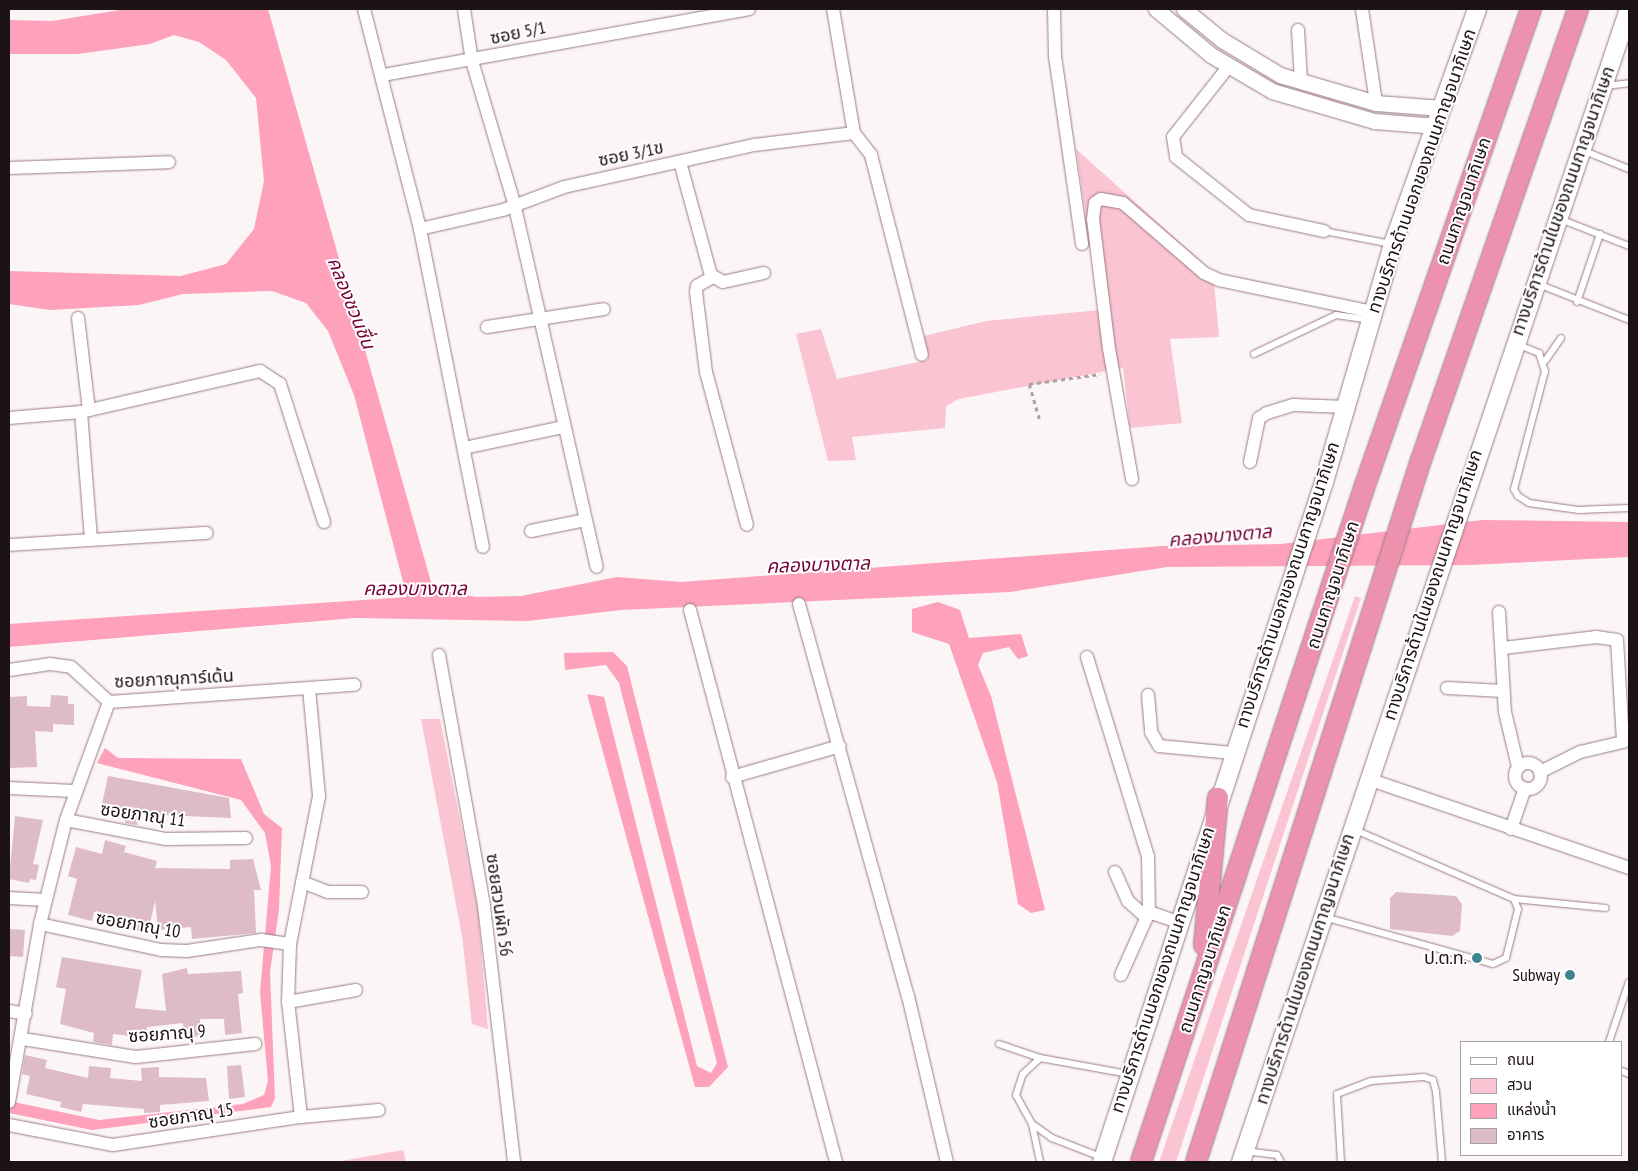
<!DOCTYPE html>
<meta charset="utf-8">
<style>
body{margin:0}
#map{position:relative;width:1638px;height:1171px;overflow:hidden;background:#fcf5f7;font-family:"PT Sans Narrow","Noto Sans Thai",sans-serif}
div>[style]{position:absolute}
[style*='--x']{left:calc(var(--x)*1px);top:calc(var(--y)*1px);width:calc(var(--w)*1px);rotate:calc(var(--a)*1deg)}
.green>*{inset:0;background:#fbc4d2}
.water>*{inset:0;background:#fea1bb}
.building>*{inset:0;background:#debcc5;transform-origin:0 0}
.path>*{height:2.5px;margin-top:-1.25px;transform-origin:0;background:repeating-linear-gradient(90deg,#a9a1a3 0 4px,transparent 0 8px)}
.roads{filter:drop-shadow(0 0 1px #9a7b83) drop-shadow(0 0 1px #9a7b83)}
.service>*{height:6px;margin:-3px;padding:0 3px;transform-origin:3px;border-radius:3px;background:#fff}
.minor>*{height:12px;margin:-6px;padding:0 6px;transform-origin:6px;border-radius:6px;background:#fff}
.minor>.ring{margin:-6px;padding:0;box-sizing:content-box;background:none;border:12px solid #fff;border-radius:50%}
.tertiary>*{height:15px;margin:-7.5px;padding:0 7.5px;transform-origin:7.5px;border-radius:7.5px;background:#fff}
.secondary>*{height:18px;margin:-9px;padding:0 9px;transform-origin:9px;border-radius:9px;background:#fff}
.trunk>*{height:20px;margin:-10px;padding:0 10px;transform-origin:10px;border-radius:10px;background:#ec92ae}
.dots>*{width:14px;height:14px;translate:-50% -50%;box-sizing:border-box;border:2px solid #fff;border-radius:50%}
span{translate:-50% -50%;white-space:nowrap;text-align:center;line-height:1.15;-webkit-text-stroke:4px #fff;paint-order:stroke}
.street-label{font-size:18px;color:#1d1215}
.poi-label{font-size:18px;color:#1d1215}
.right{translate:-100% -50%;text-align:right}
.water-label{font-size:19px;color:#740438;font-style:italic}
.frame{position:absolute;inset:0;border:10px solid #1d1215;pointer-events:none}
.legend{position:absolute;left:1460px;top:1041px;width:162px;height:115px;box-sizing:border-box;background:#fff;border:1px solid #a5a0a1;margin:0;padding:6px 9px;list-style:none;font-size:15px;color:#1d1215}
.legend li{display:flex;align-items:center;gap:10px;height:25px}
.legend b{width:25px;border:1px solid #a5a0a1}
</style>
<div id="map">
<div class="green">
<i style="clip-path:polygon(1076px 149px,1213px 272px,1219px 337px,1170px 339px,1182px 423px,1130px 428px,1123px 368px,959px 399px,946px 406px,945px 428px,852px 437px,856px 460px,828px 461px,796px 334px,821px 329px,837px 379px,928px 360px,924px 336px,986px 321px,1100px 310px)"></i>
<i style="clip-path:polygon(1355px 596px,1361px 598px,1176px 1162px,1159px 1162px)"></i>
<i style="clip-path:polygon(421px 719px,440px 719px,478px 910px,488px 1029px,472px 1024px,462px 936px)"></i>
<i style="clip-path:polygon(403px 1150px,406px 1162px,336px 1162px)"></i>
</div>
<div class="water">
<i style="clip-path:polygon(126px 9px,268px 9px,433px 589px,476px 597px,521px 596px,617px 577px,681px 582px,1163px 546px,1281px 544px,1482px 520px,1629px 522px,1629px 557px,1471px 565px,1167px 567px,1010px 592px,621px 610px,528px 621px,355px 618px,9px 647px,9px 624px,407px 597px,354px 395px,328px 331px,306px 303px,272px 291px,183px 294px,139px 305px,50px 310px,9px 304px,9px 271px,181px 276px,226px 264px,254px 229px,264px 181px,256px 98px,226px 60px,199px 42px,174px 35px,150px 44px,78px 54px,9px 54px,9px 20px,52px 21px)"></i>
<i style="clip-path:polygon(938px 602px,960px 610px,969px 638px,1021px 634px,1028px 656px,1018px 659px,1009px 647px,983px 653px,978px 665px,991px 696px,1045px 910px,1031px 913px,1018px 904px,997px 782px,949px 644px,912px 632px,912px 609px)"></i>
<i style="clip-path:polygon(613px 652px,627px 666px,728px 1067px,709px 1087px,695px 1087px,587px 694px,604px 697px,697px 1066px,711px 1073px,717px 1063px,619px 683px,606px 665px,565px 670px,564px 653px)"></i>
<i style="clip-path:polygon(105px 748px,118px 758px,241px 759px,264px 814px,282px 828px,279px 910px,270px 972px,275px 1098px,271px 1107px,92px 1130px,9px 1113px,9px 1101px,99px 1120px,243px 1104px,264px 1095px,268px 1081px,260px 992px,271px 866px,265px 833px,241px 800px,97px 763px)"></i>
</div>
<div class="building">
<i style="clip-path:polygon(51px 695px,68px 696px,68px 704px,74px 704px,74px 725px,53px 724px,53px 732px,35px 731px,37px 767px,9px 768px,9px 697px,27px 696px,27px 706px,50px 707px)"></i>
<i style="clip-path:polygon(108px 776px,229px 798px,231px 818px,139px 814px,137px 825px,125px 823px,126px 814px,101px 809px)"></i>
<i style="clip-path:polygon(15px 816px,43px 820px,33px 864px,39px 865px,36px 880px,30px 879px,29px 883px,9px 879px)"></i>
<i style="clip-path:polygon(105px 840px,126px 846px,124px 852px,157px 861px,155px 868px,230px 869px,230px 860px,253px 859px,261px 890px,254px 890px,256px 933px,192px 939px,191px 927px,158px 930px,155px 901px,148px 933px,117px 926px,118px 918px,94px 912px,92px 921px,68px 915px,77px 879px,68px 876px,76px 847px,102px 854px)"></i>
<i style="clip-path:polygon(1396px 892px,1456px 896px,1462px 904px,1460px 931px,1452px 936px,1390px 929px,1390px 898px)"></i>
<i style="left:9px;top:929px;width:16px;height:27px;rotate:4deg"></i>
<i style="clip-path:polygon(62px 957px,142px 970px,135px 1008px,166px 1011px,162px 974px,187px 968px,188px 974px,241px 971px,243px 993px,238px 994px,242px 1033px,225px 1035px,224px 1019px,200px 1019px,202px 1036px,184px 1038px,183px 1023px,147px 1027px,146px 1038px,113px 1034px,112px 1045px,93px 1042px,94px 1033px,60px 1024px,66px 989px,56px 987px)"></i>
<i style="clip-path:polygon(25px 1055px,47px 1060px,45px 1068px,88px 1078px,89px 1066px,111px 1068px,110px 1078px,142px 1081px,141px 1068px,159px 1067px,159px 1077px,206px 1078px,209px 1101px,160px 1105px,160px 1112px,144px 1113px,144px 1109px,83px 1104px,81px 1112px,60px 1107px,61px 1102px,26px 1094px,30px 1076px,22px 1074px)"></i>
<i style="clip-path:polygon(241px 1065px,245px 1097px,229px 1099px,227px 1066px)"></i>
</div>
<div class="path">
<i style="--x:1039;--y:419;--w:36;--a:-106"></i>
<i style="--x:1029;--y:384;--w:72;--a:-8"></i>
</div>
<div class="roads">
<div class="service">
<i style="--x:1606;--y:86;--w:23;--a:-7"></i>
<i style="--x:1582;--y:150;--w:51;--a:22"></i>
<i style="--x:1560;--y:219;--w:74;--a:21.4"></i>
<i style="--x:1324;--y:231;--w:68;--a:11"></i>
<i style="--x:1538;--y:284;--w:98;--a:21.6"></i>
<i style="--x:1577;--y:302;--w:72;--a:-71.3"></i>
<i style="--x:1519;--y:345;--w:22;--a:22"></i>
<i style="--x:1539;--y:353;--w:19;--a:72"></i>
<i style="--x:1545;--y:371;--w:122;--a:104.7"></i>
<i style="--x:1514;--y:489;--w:8;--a:60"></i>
<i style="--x:1518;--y:496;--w:13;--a:32"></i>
<i style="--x:1529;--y:503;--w:49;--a:8.1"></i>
<i style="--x:1578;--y:510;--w:51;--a:-2.2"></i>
<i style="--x:1254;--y:354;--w:91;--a:-25.4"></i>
<i style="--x:1336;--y:315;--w:34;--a:8"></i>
<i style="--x:1545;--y:361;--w:28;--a:-55"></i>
<i style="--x:1514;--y:899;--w:92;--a:5.6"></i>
<i style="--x:1324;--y:917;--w:175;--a:15.5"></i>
<i style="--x:1493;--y:964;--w:14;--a:-25"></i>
<i style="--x:1506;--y:958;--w:50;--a:-76.2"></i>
<i style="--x:1518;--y:909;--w:11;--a:-112"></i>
<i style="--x:1514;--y:899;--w:173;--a:-156.5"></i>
<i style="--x:1609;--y:1042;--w:63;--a:-71.6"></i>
<i style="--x:999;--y:1044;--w:43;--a:18.9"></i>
<i style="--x:1622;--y:1071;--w:8;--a:23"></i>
<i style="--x:1032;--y:1124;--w:39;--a:78"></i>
<i style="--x:1245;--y:1151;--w:32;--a:7"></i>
<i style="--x:1277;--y:1155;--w:8;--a:60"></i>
<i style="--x:1101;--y:1157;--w:53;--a:-158.8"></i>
<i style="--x:1052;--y:1138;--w:24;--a:-145"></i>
<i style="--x:1032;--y:1124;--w:33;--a:-119"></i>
<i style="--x:1016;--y:1095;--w:22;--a:-72"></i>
<i style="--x:1023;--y:1074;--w:23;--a:-43"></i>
<i style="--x:1040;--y:1058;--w:89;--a:10.3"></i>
<i style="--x:1341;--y:1162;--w:68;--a:-93.4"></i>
<i style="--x:1337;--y:1094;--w:36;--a:-21"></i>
<i style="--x:1371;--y:1081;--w:53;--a:-4.3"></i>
<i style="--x:1424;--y:1077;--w:9;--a:18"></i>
<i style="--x:1433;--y:1080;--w:12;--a:76"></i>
<i style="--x:1436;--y:1092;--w:70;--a:85.1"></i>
</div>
<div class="minor">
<i style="--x:364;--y:9;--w:227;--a:75.7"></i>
<i style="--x:420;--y:229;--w:324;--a:78.8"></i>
<i style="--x:464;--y:9;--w:53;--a:81.3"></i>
<i style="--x:472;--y:61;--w:148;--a:73.5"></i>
<i style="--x:514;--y:203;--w:373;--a:77.2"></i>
<i style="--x:833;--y:9;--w:126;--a:80.4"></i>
<i style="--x:854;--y:133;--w:28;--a:52"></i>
<i style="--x:871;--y:155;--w:206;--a:75.7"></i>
<i style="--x:1054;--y:9;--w:47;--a:88.8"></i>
<i style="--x:1055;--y:56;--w:190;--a:81.8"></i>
<i style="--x:1362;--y:9;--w:95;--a:81.5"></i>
<i style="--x:1298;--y:30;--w:52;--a:86.7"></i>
<i style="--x:1229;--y:66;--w:90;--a:128.3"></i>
<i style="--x:1173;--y:137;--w:20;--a:81"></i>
<i style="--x:1176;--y:157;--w:93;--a:38.5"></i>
<i style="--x:1249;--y:215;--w:77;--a:12"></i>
<i style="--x:383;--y:75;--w:372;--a:-10.2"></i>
<i style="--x:680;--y:162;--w:117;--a:74.7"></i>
<i style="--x:711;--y:275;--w:14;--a:30"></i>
<i style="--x:723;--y:282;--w:42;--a:-12.4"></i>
<i style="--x:9;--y:168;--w:160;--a:-2.1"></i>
<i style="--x:420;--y:229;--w:85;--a:-12.9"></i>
<i style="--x:503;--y:210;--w:65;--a:-20.7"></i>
<i style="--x:564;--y:187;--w:195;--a:-12.5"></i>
<i style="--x:754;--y:145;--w:101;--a:-6.8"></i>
<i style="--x:713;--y:277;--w:18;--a:151"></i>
<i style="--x:697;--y:286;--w:6;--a:99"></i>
<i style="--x:696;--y:292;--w:81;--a:82.9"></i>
<i style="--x:706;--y:372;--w:158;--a:75"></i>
<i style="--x:78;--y:318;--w:93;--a:83.2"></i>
<i style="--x:487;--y:327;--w:118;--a:-8.7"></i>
<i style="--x:81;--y:412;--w:126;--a:85.5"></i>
<i style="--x:9;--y:418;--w:72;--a:-4.8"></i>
<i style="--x:81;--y:412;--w:184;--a:-12.9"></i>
<i style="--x:260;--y:371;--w:24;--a:33"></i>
<i style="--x:280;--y:384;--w:145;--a:72.3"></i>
<i style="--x:464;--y:448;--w:102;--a:-11.9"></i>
<i style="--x:1250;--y:462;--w:45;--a:-78.4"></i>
<i style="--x:1259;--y:418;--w:9;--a:-32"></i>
<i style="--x:1267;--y:413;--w:28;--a:-17"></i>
<i style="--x:1294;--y:405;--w:53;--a:2.2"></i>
<i style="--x:1132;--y:479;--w:132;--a:-100"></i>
<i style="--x:1109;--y:349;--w:131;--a:-97"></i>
<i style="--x:1093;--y:219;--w:16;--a:-83"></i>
<i style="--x:1095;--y:203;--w:7;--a:-34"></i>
<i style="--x:1101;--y:199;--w:22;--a:10"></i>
<i style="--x:1123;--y:203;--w:107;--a:40.8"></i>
<i style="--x:1204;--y:273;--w:17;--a:25"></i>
<i style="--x:1219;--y:280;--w:158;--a:11.7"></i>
<i style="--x:531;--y:531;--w:55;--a:-11.5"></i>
<i style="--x:9;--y:545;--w:198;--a:-3.5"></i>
<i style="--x:799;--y:604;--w:407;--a:74.5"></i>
<i style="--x:908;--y:996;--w:171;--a:76.8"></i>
<i style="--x:690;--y:610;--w:571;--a:75.18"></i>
<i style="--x:1499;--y:612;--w:100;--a:86.6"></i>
<i style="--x:1505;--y:712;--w:57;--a:76.7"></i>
<i style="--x:1503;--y:648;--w:94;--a:-6.7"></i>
<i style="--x:1596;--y:637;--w:21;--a:8"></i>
<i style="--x:1617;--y:640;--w:102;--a:86.6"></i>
<i style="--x:1623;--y:742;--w:44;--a:166.9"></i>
<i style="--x:1580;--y:752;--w:45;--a:153.4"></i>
<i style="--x:439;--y:655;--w:255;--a:79.8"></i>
<i style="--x:484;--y:906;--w:258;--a:83.3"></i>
<i style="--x:1087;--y:657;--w:208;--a:73"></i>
<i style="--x:1148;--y:856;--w:56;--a:89"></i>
<i style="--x:1149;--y:912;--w:31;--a:19"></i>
<i style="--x:9;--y:670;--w:41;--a:-8.3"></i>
<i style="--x:50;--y:664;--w:21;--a:8"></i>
<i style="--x:71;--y:667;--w:52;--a:42.6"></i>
<i style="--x:109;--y:702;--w:246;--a:-4"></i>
<i style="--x:1447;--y:688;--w:56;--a:3.1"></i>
<i style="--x:1148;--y:695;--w:37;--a:85"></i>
<i style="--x:1151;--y:732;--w:16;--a:60"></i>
<i style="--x:1159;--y:746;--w:74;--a:5.4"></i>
<i class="ring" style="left:1515px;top:763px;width:14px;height:14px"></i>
<i style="--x:732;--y:777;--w:112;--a:-16"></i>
<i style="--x:1368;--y:779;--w:276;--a:18.8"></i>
<i style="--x:9;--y:788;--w:65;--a:2.6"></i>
<i style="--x:66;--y:820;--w:102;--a:10.8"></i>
<i style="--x:166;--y:839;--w:80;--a:-0.7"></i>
<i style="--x:1511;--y:829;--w:43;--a:-71.1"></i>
<i style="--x:1115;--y:872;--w:32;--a:66"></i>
<i style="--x:1128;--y:901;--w:25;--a:42"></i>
<i style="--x:302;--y:882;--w:28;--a:21"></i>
<i style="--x:328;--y:892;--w:34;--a:0"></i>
<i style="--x:9;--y:898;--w:37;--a:3"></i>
<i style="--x:40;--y:924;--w:124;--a:12.1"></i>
<i style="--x:161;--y:950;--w:26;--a:2"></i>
<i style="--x:187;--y:951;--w:75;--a:-8.5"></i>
<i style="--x:261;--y:940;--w:29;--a:8"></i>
<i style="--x:1121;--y:975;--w:69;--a:-66"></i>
<i style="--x:288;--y:1002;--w:69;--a:-10"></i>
<i style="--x:9;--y:1011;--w:17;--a:10"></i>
<i style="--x:23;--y:1039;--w:114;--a:9.1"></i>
<i style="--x:136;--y:1057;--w:120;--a:-6.2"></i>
<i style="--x:9;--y:1102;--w:181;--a:-80.1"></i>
<i style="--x:40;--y:924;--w:107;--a:-76"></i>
<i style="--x:66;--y:820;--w:126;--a:-70"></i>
<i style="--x:301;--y:1117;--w:116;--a:-96.4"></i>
<i style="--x:288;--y:1002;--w:58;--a:-88"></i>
<i style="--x:290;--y:944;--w:151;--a:-78.9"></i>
<i style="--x:319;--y:796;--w:108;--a:-95.3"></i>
<i style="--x:9;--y:1125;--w:106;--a:10.9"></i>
<i style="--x:113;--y:1145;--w:190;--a:-8.5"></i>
<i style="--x:301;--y:1117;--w:78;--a:-5.1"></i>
</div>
<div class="tertiary">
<i style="--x:1156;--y:9;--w:72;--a:39.9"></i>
<i style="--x:1211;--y:55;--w:71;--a:30.5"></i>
<i style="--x:1272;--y:91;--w:106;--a:16.4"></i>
<i style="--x:1374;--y:121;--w:63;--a:4.5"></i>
<i style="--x:1184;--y:9;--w:49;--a:39.2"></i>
<i style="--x:1222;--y:40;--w:68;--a:31.1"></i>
<i style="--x:1280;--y:75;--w:100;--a:16.3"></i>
<i style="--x:1376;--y:103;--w:66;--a:4.3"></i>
</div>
<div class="secondary">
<i style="--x:1102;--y:1162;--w:715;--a:-71.92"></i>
<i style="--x:1324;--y:482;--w:248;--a:-73.8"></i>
<i style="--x:1393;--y:244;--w:250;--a:-70.3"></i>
<i style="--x:1241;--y:1162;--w:1217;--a:-71.4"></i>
</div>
<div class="trunk">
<i style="--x:1204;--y:945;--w:148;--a:-84.6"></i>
<i style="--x:1141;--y:1162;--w:710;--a:-71.69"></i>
<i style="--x:1364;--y:488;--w:507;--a:-70.78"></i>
<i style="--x:1196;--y:1162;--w:734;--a:-72.23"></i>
<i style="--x:1420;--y:463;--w:481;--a:-70.8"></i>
</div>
</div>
<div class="dots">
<i style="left:1477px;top:958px;background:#3f8491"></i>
<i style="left:1570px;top:975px;background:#3f8491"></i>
</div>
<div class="street-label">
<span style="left:518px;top:33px;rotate:-12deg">ซอย 5/1</span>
<span style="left:631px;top:154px;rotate:-12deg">ซอย 3/1ข</span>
<span style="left:1422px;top:171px;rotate:-71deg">ทางบริการด้านนอกของถนนกาญจนาภิเษก</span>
<span style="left:1464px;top:201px;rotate:-71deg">ถนนกาญจนาภิเษก</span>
<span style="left:1563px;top:201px;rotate:-71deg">ทางบริการด้านในของถนนกาญจนาภิเษก</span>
<span style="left:1288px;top:585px;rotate:-72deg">ทางบริการด้านนอกของถนนกาญจนาภิเษก</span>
<span style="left:1333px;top:585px;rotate:-72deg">ถนนกาญจนาภิเษก</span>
<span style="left:1433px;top:585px;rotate:-72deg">ทางบริการด้านในของถนนกาญจนาภิเษก</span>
<span style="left:174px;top:679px;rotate:-3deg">ซอยภาณุการ์เด้น</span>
<span style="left:143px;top:815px;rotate:8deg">ซอยภาณุ 11</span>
<span style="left:499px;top:905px;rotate:82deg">ซอยสวนผัก 56</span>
<span style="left:138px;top:925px;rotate:10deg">ซอยภาณุ 10</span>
<span style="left:1205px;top:969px;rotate:-72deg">ถนนกาญจนาภิเษก</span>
<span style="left:1305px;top:969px;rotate:-72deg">ทางบริการด้านในของถนนกาญจนาภิเษก</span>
<span style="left:1163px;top:970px;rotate:-72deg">ทางบริการด้านนอกของถนนกาญจนาภิเษก</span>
<span style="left:167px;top:1034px;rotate:-4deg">ซอยภาณุ 9</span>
<span style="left:191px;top:1116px;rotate:-9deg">ซอยภาณุ 15</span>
</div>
<div class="poi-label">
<span class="right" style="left:1467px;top:958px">ป.ต.ท.</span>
<span class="right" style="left:1560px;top:975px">Subway</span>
</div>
<div class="water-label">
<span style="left:351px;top:303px;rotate:68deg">คลองชวนชื่น</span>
<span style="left:1220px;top:536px;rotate:-5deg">คลองบางตาล</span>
<span style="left:818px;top:565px;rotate:-2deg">คลองบางตาล</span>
<span style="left:415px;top:589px">คลองบางตาล</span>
</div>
<div class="frame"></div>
<ul class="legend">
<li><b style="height:6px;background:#fff"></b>ถนน</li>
<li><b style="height:14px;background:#fbc4d2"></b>สวน</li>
<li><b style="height:14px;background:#fea1bb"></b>แหล่งน้ำ</li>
<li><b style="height:14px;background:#debcc5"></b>อาคาร</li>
</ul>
</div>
